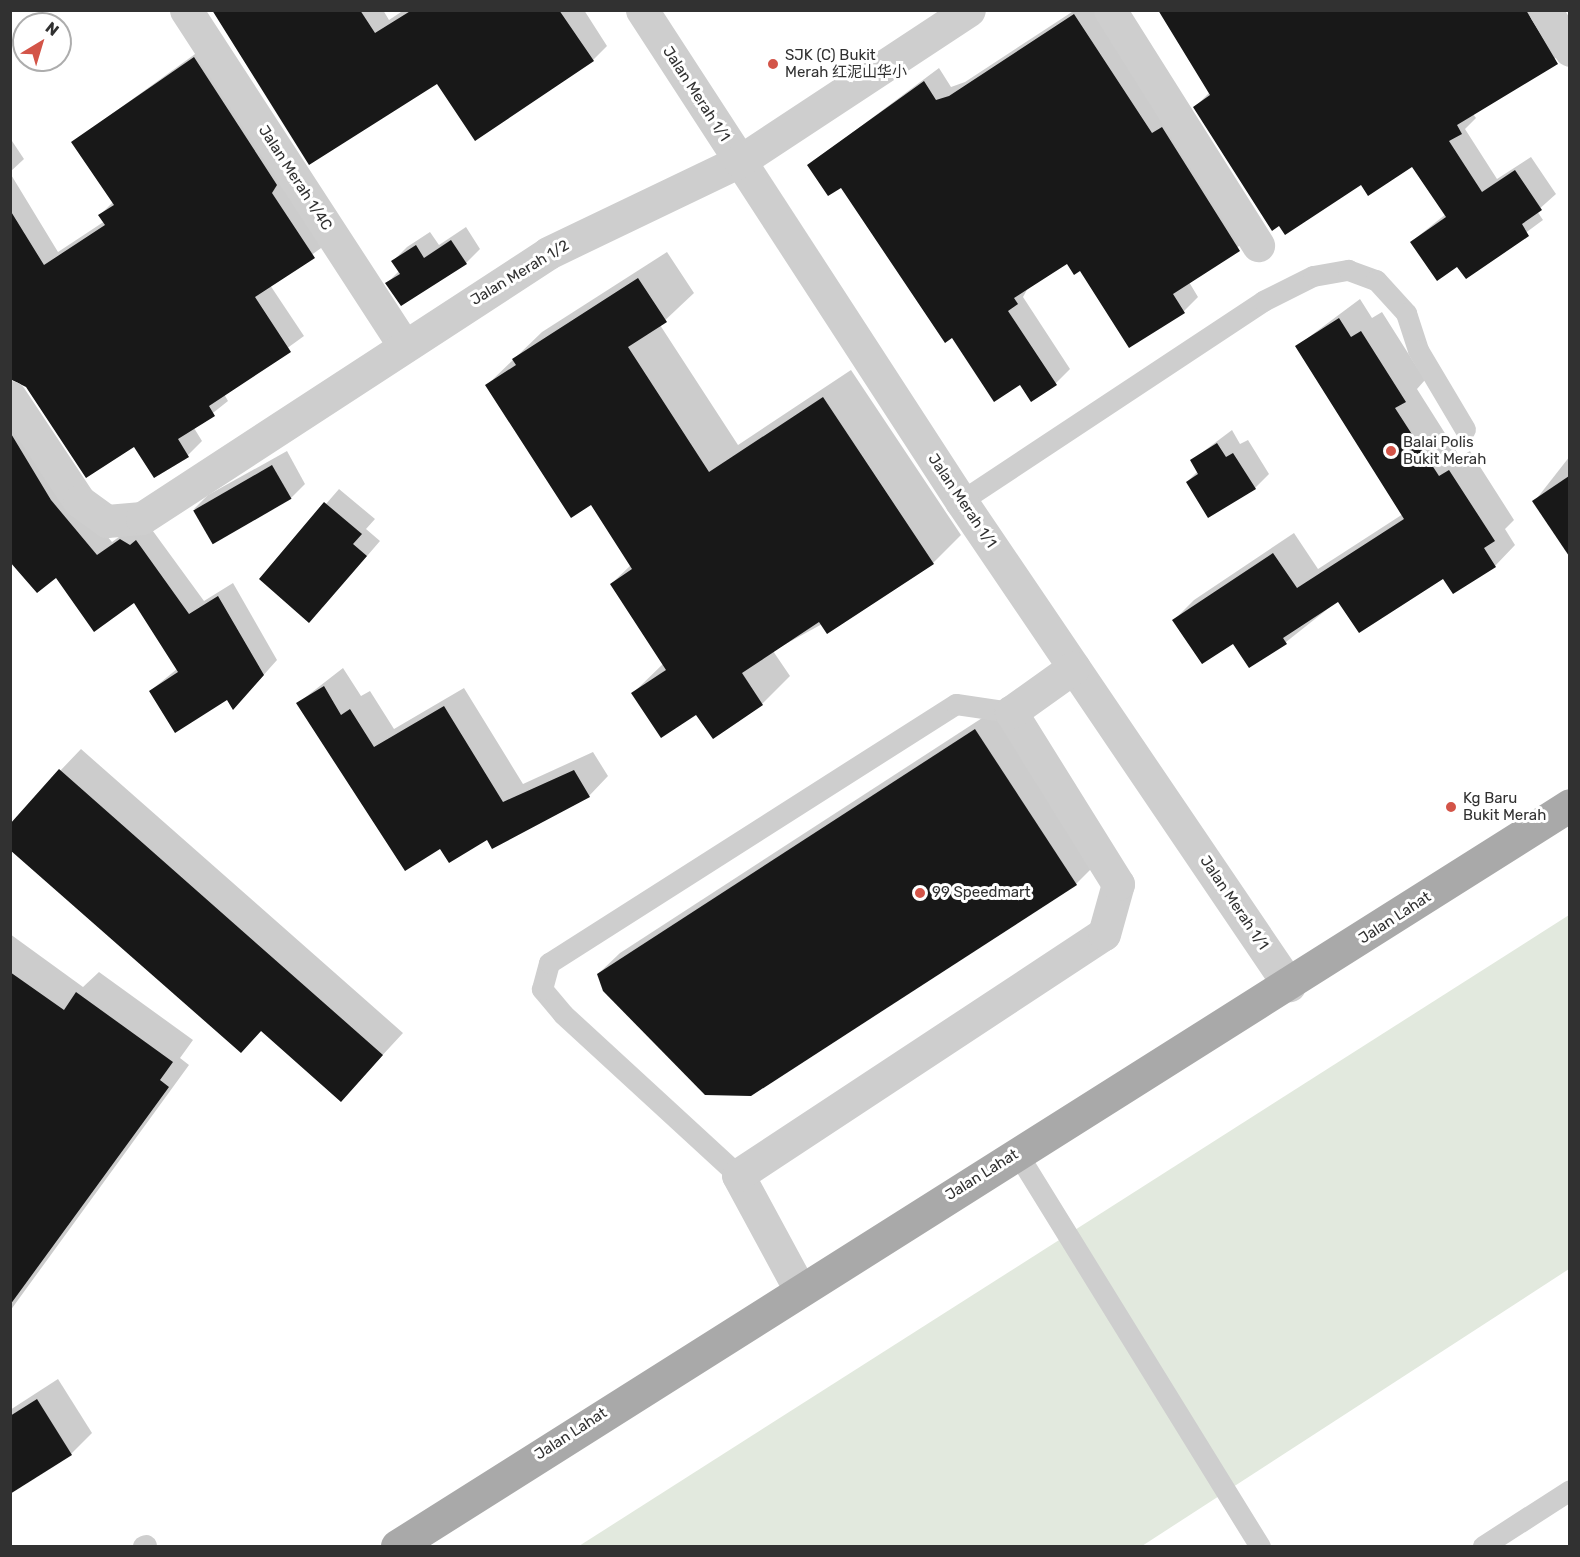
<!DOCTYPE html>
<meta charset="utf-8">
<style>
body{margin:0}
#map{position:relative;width:1580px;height:1557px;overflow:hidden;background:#fff;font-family:Rubik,"Noto Sans SC",sans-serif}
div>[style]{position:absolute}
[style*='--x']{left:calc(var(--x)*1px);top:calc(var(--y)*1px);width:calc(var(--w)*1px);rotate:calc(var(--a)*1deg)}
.green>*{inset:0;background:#e2e9de}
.shadow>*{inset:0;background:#0003}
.building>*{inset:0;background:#181818;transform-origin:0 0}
.service>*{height:21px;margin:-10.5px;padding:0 10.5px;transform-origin:10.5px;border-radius:10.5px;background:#cecece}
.minor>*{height:33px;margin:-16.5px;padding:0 16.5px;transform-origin:16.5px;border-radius:16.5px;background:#cecece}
.primary>*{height:33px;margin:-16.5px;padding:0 16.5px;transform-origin:16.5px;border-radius:16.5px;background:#a9a9a9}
.dots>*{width:16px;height:16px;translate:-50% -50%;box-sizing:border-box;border:3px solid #fff;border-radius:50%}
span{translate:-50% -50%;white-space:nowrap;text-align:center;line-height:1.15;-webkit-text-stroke:6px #fff;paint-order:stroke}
.poi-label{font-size:15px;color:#313131}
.left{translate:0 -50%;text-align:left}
.street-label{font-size:15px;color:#313131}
.frame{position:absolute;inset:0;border:12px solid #313131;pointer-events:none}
.north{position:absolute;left:12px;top:12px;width:60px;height:60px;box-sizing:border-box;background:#fff;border:2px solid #adadad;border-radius:50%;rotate:38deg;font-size:16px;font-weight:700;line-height:24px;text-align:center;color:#313131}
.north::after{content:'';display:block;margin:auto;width:21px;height:27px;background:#d35448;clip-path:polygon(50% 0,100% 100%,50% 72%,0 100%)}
</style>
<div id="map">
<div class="green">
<i style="clip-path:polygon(1569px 915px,1569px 1269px,1142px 1546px,579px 1546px)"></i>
</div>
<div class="shadow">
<i style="clip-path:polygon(213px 10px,383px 10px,389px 20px,404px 10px,584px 10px,607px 46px,593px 60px,438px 82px)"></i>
<i style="clip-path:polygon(1075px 10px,1095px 10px,1253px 236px,1189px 282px,1198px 297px,1184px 311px,1067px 262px,1029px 286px,1023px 297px,1070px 369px,1056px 383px,1020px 383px,952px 336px,842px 186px,809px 165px,939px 68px,951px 87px,965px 82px)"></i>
<i style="clip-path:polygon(1159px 10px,1547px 10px,1560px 55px,1473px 114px,1476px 118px,1465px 129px,1497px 179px,1531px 157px,1556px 194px,1537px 211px,1543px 220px,1466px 277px,1458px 265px,1411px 242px,1446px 214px,1413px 165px,1361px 183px,1195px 107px,1210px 92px)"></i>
<i style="clip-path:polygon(209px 44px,328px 243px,270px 285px,304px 336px,224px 394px,228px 401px,194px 428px,202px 441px,188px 455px,135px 445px,10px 352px,10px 173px,58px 252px,105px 221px,100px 215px,114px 201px,73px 142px)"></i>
<i style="clip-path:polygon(10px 138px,24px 159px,10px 172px)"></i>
<i style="clip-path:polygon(466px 227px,480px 249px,466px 263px,387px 283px,399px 271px,393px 261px,407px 247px,430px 232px,439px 245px)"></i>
<i style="clip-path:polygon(667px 252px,694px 293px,660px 325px,738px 445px,851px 370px,961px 535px,933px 563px,773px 651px,790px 676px,762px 704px,697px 713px,633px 693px,664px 663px,611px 584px,631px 565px,591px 503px,487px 385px,542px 332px)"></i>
<i style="clip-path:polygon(1360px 299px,1372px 318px,1382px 312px,1425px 380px,1417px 389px,1460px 457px,1470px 451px,1514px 520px,1505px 529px,1515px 545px,1495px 566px,1339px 600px,1286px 642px,1234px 642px,1174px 620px,1194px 600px,1294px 533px,1318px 569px,1403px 514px,1297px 346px)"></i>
<i style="clip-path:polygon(10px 404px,65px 486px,112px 542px,135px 525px,150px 527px,204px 601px,233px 583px,277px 660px,234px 708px,227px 698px,150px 691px,177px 669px,135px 601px,10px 559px)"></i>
<i style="clip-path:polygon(1232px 430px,1240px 444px,1248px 440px,1269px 474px,1255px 488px,1187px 482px,1198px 471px,1192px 460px)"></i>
<i style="clip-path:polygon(287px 451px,305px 484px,291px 498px,194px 509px,208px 495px)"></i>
<i style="clip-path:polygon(1570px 456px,1570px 537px,1561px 542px,1534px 502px)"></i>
<i style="clip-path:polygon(339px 489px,375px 519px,366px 529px,380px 541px,323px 607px,261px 579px)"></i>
<i style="clip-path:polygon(343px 668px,361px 696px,370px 691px,394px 729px,464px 688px,523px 784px,593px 752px,608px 776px,589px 796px,487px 838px,440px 847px,298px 703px)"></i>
<i style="clip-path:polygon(996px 709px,1097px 863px,1076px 884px,598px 974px,620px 953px)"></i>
<i style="clip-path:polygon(81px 749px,403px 1033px,341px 1100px,262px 1030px,241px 1051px,60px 771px)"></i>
<i style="clip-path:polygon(10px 934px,83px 987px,99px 972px,193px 1040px,180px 1058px,189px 1065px,10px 1311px)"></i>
<i style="clip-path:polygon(58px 1379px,92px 1433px,71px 1454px,10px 1492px,10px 1410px)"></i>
</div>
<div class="building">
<i style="clip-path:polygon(212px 10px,360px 10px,375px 33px,412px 10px,559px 10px,594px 61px,475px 141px,437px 84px,309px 165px)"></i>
<i style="clip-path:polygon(1158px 10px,1526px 10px,1558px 64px,1457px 125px,1462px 134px,1449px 141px,1482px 192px,1515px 170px,1542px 210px,1522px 224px,1529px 236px,1466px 279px,1457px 267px,1437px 281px,1410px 242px,1446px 217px,1412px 167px,1368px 196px,1361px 185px,1285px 235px,1279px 226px,1272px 231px,1193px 107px,1210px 95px)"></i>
<i style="clip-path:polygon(1074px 14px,1152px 133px,1162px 127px,1240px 251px,1173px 294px,1185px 313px,1129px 348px,1080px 271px,1074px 275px,1067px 264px,1014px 298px,1018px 304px,1008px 311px,1057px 385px,1031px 402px,1020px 385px,994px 402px,952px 338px,945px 343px,841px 188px,828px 196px,807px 165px,924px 81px,936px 100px,949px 96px)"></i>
<i style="clip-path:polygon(194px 57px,277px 185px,272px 193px,315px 258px,255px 297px,291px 352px,209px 406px,215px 416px,178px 439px,189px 457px,154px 478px,134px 447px,86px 478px,26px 387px,10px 379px,10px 210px,44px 265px,105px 225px,98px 215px,114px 205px,71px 142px)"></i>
<i style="clip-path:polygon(451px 240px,467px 264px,401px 306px,385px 283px,400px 274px,391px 261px,416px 245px,424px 258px)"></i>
<i style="clip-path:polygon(638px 278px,667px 322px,628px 347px,709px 472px,823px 397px,934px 564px,827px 634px,819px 622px,742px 673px,763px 705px,713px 739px,696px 715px,661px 738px,631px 693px,666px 670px,610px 584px,632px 569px,591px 505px,571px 518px,485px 385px,516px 365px,512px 359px)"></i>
<i style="clip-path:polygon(1339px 318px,1351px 337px,1361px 331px,1406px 402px,1395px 408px,1439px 476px,1449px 470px,1495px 541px,1484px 548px,1496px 567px,1453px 594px,1443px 579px,1359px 633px,1338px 602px,1283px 638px,1287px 644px,1249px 668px,1233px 644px,1202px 664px,1172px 620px,1273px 553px,1297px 588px,1404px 519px,1295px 346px)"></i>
<i style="clip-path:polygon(10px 432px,51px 500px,97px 555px,120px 539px,130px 545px,136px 540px,189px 614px,218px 596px,264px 675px,233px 710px,227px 700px,175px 733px,149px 691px,178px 672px,134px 603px,94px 632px,56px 578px,37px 593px,10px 562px)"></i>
<i style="clip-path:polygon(1217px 443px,1226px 457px,1233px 453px,1256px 489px,1208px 518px,1186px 482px,1198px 474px,1190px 460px)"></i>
<i style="left:272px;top:465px;width:39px;height:91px;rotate:60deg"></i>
<i style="clip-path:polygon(1569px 476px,1569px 556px,1532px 501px)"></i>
<i style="clip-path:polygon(324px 502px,362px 534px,353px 544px,367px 556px,309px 623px,259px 579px)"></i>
<i style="clip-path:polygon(324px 686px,341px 715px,350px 709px,374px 747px,444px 706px,503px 802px,574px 770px,590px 797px,492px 849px,487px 840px,449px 863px,440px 849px,405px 871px,296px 703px)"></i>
<i style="clip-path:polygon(975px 729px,1077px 885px,751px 1096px,705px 1095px,603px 991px,597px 974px)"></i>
<i style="clip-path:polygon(59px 769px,383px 1055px,341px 1102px,261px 1031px,241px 1053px,10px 850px,10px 824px)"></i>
<i style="clip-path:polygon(10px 972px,64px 1010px,76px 992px,173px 1062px,160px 1080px,169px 1087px,10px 1305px)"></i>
<i style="clip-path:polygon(37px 1399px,72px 1455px,10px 1494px,10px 1416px)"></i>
</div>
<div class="service">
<i style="--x:961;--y:501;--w:362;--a:-33.5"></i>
<i style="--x:1263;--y:301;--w:56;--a:-26.6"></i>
<i style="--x:1313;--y:276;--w:36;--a:-10"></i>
<i style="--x:1348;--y:270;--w:30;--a:20"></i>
<i style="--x:1376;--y:280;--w:45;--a:47.7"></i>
<i style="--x:1406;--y:313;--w:39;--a:72"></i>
<i style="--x:1418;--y:350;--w:92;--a:59.3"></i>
<i style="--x:1017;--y:1153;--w:462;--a:58.3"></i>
<i style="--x:738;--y:1175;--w:238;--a:-137.4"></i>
<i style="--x:563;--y:1014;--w:33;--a:-130"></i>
<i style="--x:542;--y:989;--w:27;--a:-75"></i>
<i style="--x:549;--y:963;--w:482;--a:-32.5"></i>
<i style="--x:956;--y:704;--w:56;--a:8.3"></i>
<i style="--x:143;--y:1546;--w:3;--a:-18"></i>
<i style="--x:1483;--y:1546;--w:103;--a:-32.8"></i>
</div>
<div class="minor">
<i style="--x:186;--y:10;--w:401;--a:57"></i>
<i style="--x:642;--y:10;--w:586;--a:56.99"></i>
<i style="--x:961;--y:501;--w:585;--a:55.88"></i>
<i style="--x:1110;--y:10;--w:278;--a:57.8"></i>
<i style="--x:1545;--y:10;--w:47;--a:58"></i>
<i style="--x:10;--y:397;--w:125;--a:56.4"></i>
<i style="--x:79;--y:501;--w:34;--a:36"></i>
<i style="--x:107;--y:521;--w:35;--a:-5"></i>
<i style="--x:142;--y:518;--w:485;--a:-33.1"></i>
<i style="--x:548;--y:253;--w:213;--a:-25.6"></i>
<i style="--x:740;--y:161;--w:274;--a:-33.4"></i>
<i style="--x:799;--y:1288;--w:128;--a:-118.4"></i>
<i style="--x:738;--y:1175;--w:438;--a:-33.4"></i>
<i style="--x:1104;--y:934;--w:52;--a:-74.4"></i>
<i style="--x:1118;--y:884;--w:203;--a:-121.9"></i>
<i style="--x:1011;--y:712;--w:77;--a:-35.5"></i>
</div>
<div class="primary">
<i style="--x:397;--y:1546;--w:1387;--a:-32.28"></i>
</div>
<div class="dots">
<i style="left:773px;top:64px;background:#d35448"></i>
<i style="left:1391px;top:451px;background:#d35448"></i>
<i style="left:1451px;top:807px;background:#d35448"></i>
<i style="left:920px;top:893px;background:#d35448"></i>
</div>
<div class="poi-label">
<span class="left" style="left:785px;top:64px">SJK (C) Bukit<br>Merah 红泥山华小</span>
<span class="left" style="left:1403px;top:451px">Balai Polis<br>Bukit Merah</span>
<span class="left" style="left:1463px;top:807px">Kg Baru<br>Bukit Merah</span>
<span class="left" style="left:932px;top:893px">99 Speedmart</span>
</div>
<div class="street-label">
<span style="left:696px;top:94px;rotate:57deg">Jalan Merah 1/1</span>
<span style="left:295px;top:178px;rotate:57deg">Jalan Merah 1/4C</span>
<span style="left:520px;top:273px;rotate:-31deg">Jalan Merah 1/2</span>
<span style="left:962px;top:501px;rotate:56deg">Jalan Merah 1/1</span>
<span style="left:1234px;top:903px;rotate:56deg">Jalan Merah 1/1</span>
<span style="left:1395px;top:918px;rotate:-33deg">Jalan Lahat</span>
<span style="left:982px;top:1175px;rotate:-32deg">Jalan Lahat</span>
<span style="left:571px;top:1434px;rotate:-33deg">Jalan Lahat</span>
</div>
<div class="frame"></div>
<div class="north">N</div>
</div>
